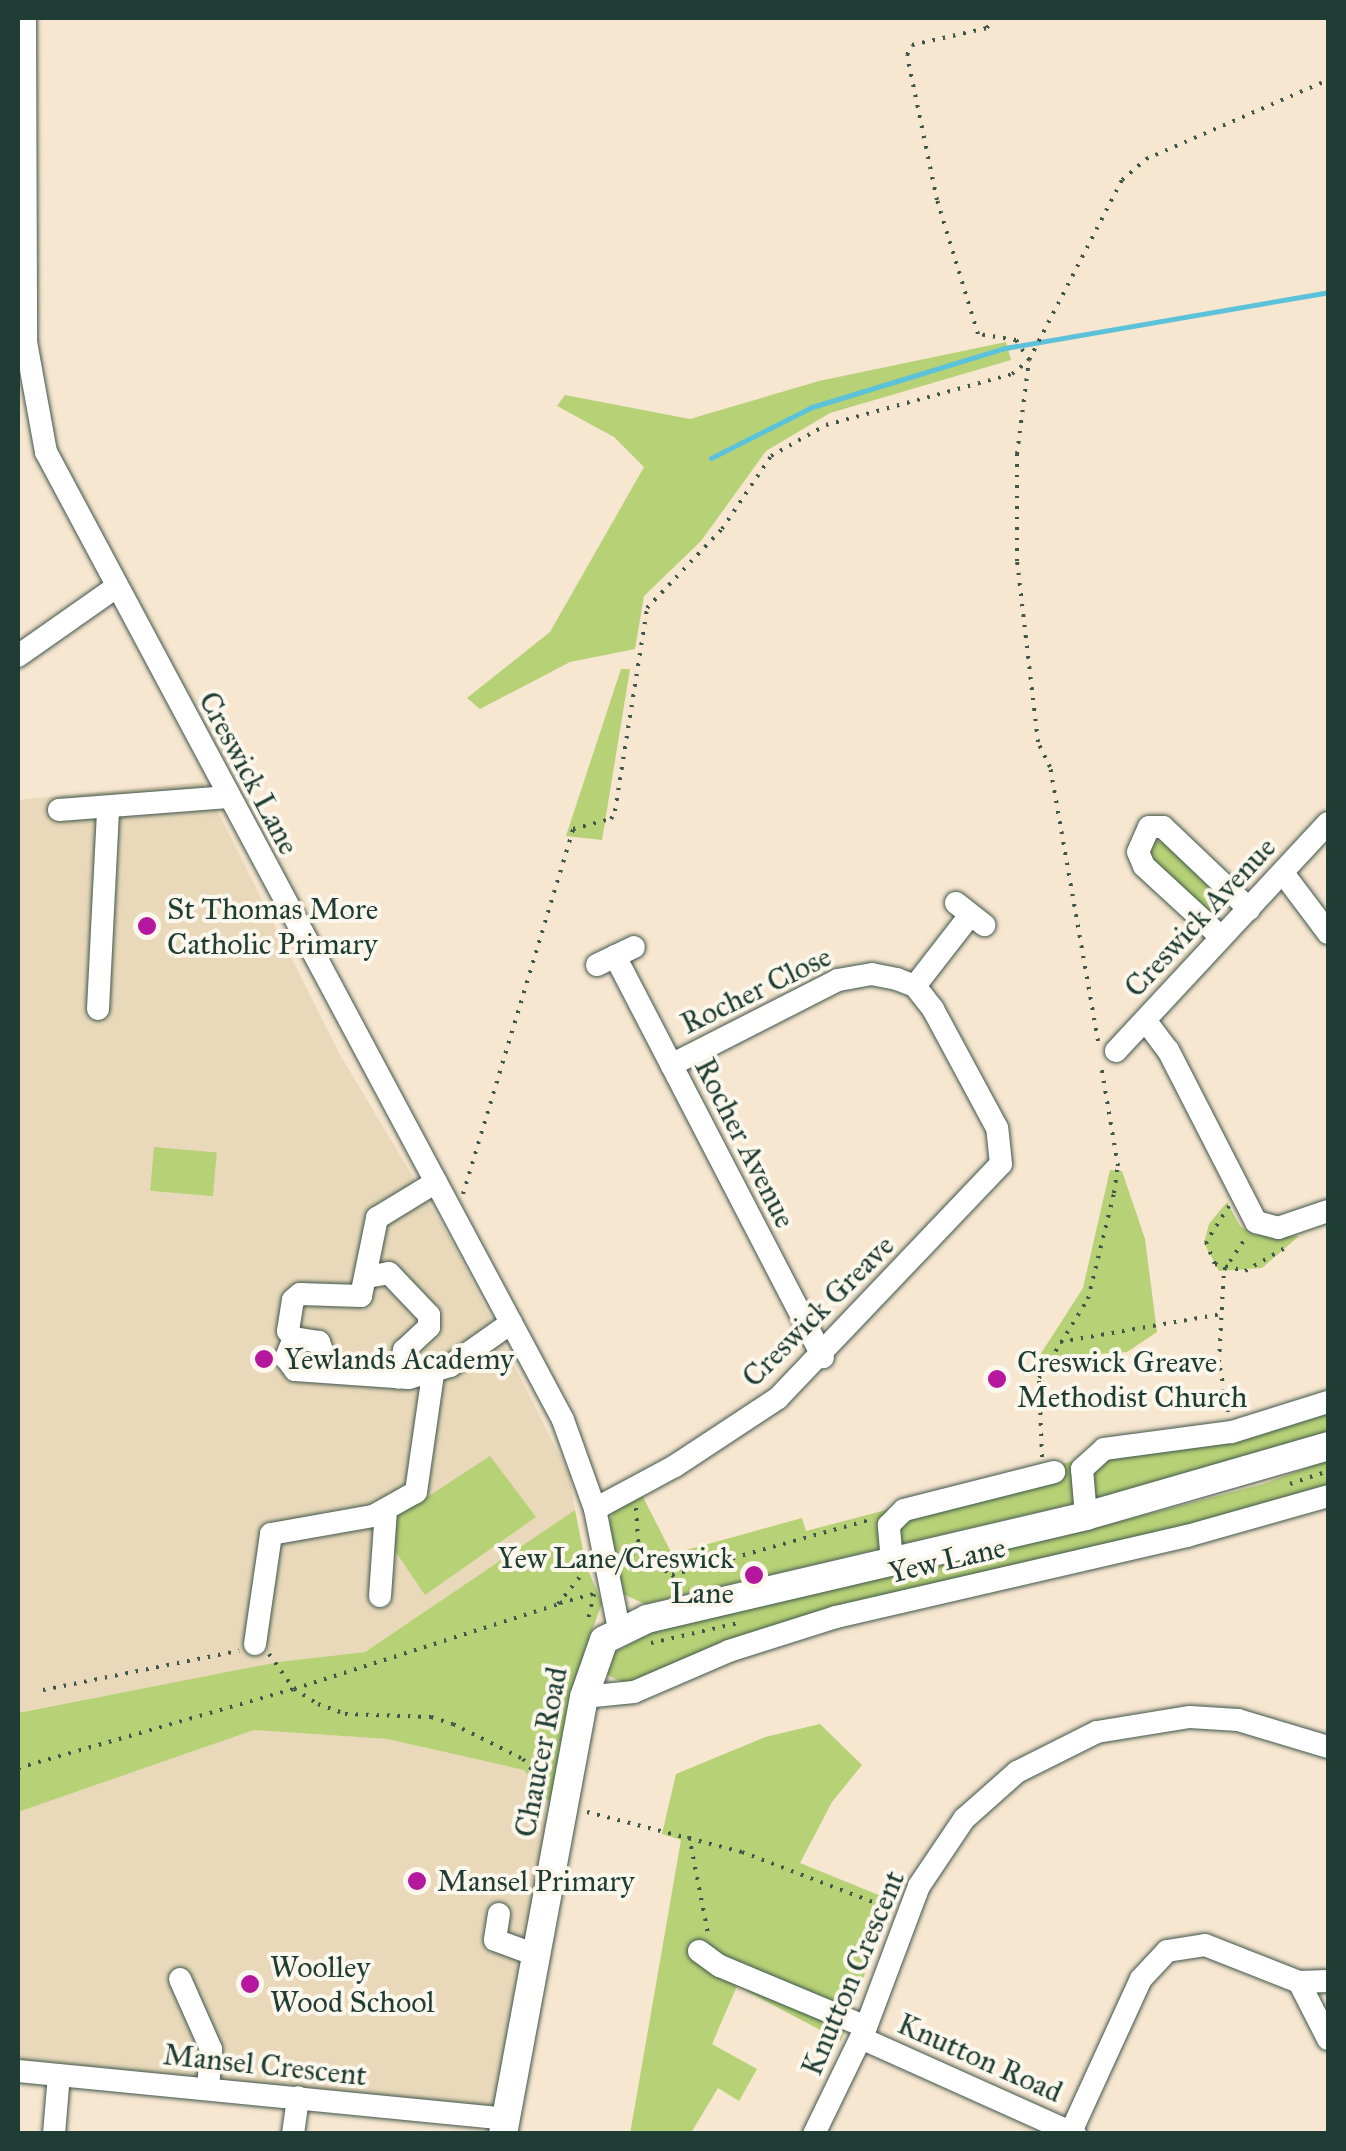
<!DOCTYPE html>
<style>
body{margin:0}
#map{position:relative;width:1346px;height:2151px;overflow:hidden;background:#f7e6d0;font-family:"IM FELL Great Primer",serif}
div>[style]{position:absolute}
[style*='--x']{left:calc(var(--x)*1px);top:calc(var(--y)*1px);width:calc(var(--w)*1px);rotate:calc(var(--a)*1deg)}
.built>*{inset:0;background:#e9d9ba}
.green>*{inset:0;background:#b7d177;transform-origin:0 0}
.stream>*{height:5px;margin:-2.5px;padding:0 2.5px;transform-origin:2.5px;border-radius:2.5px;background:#5cc2da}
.path>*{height:4px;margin-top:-2px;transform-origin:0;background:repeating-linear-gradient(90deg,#3f564b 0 2.5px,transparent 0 10.5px)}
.roads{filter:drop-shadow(0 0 2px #3f564b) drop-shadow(0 0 2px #3f564b)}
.minor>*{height:22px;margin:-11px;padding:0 11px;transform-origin:11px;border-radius:11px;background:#fff}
.major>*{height:28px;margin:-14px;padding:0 14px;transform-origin:14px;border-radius:14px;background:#fff}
.dots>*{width:28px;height:28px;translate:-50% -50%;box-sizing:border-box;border:5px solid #fbf7ec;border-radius:50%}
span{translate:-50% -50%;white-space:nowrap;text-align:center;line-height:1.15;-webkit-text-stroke:8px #fbf7ec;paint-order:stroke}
.street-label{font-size:30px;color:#1f3d34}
.poi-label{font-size:30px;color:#1f3d34}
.left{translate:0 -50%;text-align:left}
.right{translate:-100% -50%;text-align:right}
.frame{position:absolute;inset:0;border:20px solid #1f3d34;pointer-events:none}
</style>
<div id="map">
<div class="built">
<i style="clip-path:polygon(203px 782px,339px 1053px,453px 1244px,569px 1474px,575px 1510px,365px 1652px,278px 1662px,18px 1713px,18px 800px)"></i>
<i style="clip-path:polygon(254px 1730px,387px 1739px,524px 1770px,553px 1808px,495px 2108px,18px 2063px,18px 1812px)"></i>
</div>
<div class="green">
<i style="clip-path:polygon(1006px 342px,1011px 360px,830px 413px,766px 451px,701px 541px,644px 596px,635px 649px,570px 662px,480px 709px,467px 698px,550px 632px,644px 467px,614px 437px,557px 406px,565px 395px,690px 419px,819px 381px)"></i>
<i style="clip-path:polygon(621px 669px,630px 669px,602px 840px,566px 836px)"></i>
<i style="clip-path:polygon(1148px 839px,1162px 842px,1222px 896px,1220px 915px,1212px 916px,1143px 856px)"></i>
<i style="left:154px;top:1147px;width:63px;height:44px;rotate:5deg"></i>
<i style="clip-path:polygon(1110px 1170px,1122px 1171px,1145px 1239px,1157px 1332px,1127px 1352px,1038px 1358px,1083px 1288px)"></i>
<i style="clip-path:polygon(1227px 1202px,1240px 1226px,1255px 1235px,1299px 1236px,1262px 1268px,1219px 1271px,1204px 1243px,1209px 1224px)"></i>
<i style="clip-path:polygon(1328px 1407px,1328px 1435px,1193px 1476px,645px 1604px,623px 1594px,608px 1525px,615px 1507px,642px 1495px,672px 1554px,802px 1518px,806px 1531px,1069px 1462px)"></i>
<i style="clip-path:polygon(490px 1456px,536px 1517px,425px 1595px,391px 1545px,395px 1518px)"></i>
<i style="clip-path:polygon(1328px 1460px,1328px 1487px,629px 1685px,607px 1675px,615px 1652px,660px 1628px,1064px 1536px,1263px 1484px)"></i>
<i style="clip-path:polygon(575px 1510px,586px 1565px,602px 1603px,584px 1653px,553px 1808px,524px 1770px,387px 1739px,254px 1730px,18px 1812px,18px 1713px,278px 1662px,365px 1652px)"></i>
<i style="clip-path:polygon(820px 1724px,862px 1765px,832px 1802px,800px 1863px,891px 1900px,841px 2041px,737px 1986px,712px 2044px,757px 2069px,739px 2101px,718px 2088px,691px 2133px,630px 2134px,681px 1840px,662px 1834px,676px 1774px,765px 1737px)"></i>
</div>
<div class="stream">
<i style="--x:711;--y:458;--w:113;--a:-26.8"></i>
<i style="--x:812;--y:407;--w:202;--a:-17"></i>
<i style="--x:1005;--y:348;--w:328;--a:-9.8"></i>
</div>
<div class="path">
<i style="--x:1098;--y:1041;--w:278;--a:-99.9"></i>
<i style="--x:1050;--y:767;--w:28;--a:-116"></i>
<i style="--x:1038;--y:742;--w:182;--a:-96.6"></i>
<i style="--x:1017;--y:561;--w:107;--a:-90"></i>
<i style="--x:1017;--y:454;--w:95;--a:-82.7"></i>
<i style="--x:1029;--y:360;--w:203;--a:-62.7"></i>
<i style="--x:1122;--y:180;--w:32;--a:-41"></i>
<i style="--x:1146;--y:159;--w:198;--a:-23.5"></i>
<i style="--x:463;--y:1194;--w:381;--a:-73.2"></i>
<i style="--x:573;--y:829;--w:39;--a:-15"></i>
<i style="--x:611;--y:819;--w:9;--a:-63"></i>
<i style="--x:615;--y:811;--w:206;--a:-81"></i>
<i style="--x:647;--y:608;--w:109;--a:-46.5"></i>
<i style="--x:722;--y:529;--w:88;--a:-56.1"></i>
<i style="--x:771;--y:456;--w:63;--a:-29.4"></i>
<i style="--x:826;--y:425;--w:193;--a:-15.3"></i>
<i style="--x:1012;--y:374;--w:22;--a:-39"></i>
<i style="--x:1029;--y:360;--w:24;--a:-123"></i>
<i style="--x:1016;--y:340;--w:38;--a:-171"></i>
<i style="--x:978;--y:334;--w:140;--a:-107"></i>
<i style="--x:937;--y:200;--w:148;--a:-101.7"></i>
<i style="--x:907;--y:55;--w:11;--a:-63"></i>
<i style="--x:912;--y:45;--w:77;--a:-12.8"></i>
<i style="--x:987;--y:28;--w:12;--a:-59"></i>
<i style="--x:1229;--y:1206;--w:43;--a:122.6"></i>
<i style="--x:1206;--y:1242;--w:24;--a:68"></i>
<i style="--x:1215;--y:1264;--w:31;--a:13"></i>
<i style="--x:1245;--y:1271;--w:46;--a:-29.9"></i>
<i style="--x:1060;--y:1342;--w:164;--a:-9.8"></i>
<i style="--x:1228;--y:1412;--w:51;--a:-100.2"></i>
<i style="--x:1219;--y:1362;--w:92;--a:-86.9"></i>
<i style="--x:1224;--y:1270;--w:37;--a:-56"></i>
<i style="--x:1042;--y:1457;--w:79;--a:-92.2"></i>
<i style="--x:1039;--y:1378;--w:93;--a:-58.2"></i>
<i style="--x:1088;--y:1299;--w:109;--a:-76.2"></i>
<i style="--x:1114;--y:1193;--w:27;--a:-82"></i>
<i style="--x:1118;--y:1166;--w:102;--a:-99.6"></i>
<i style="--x:1290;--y:1484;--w:40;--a:-18.9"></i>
<i style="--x:636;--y:1508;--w:45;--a:86.2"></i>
<i style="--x:622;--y:1556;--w:17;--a:-10"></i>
<i style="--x:639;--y:1553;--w:40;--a:34"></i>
<i style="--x:672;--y:1575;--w:208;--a:-15.6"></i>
<i style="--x:672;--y:1575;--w:21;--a:35"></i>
<i style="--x:560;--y:1603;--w:35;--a:-15"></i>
<i style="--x:594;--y:1594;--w:31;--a:103"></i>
<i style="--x:651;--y:1643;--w:89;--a:-12.9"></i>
<i style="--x:269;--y:1654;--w:43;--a:54.5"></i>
<i style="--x:294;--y:1689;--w:28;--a:32"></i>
<i style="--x:318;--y:1704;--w:29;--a:20"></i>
<i style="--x:345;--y:1714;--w:86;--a:2"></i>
<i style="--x:431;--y:1717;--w:23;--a:18"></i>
<i style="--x:453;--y:1724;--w:78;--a:26.6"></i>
<i style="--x:523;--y:1759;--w:38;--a:50"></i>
<i style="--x:43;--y:1690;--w:200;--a:-11.3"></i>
<i style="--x:18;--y:1768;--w:287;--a:-16"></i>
<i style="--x:294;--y:1689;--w:277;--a:-17.8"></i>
<i style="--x:558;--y:1604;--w:45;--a:-51.3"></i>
<i style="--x:587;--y:1812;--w:160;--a:14.5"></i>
<i style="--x:742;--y:1852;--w:160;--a:20.9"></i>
<i style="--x:689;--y:1836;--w:100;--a:79"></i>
</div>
<div class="roads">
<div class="minor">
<i style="--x:25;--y:18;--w:324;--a:89.8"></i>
<i style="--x:26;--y:342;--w:112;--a:79.7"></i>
<i style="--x:46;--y:452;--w:1097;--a:61.89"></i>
<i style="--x:563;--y:1420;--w:95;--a:70.2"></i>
<i style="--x:595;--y:1509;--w:122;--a:78.7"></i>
<i style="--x:18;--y:656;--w:120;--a:-35.1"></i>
<i style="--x:59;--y:810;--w:170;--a:-4.4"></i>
<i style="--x:1283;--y:873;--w:75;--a:53.1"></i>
<i style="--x:956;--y:903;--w:36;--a:38"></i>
<i style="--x:1221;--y:937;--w:105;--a:-137.3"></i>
<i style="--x:1144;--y:866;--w:15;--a:-113"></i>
<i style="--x:1138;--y:852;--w:27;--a:-66"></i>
<i style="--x:1149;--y:827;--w:14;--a:0"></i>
<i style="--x:1163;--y:827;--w:119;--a:43.6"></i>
<i style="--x:615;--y:956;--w:452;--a:62.6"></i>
<i style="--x:597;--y:965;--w:41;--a:-25.9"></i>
<i style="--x:915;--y:986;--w:90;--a:-52.2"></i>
<i style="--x:98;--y:1009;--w:200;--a:-87.1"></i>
<i style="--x:1145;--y:1020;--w:38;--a:53"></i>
<i style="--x:1168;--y:1050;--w:193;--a:62.9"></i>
<i style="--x:1256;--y:1222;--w:23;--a:15"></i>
<i style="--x:1278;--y:1228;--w:53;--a:-18.8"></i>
<i style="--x:1116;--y:1051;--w:311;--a:-47.1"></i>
<i style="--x:367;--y:1277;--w:22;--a:-10"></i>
<i style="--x:389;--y:1273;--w:58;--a:46.4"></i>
<i style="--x:429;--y:1315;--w:12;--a:90"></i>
<i style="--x:429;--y:1327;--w:34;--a:137"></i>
<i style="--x:404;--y:1350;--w:28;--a:100"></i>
<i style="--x:294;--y:1338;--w:9;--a:-131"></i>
<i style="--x:288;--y:1331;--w:31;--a:-81"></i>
<i style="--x:293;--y:1300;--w:9;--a:-41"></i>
<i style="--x:300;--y:1294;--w:61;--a:1.9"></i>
<i style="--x:361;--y:1296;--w:80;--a:-78.4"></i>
<i style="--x:377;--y:1218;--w:69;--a:-31.4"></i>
<i style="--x:316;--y:1368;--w:17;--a:-65"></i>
<i style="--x:323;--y:1353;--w:12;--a:-110"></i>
<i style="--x:319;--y:1342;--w:25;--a:-171"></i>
<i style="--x:294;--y:1338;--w:22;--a:112"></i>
<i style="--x:286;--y:1358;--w:15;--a:53"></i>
<i style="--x:295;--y:1370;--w:114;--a:4"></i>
<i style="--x:409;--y:1378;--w:43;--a:-16.3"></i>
<i style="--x:450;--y:1366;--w:75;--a:-35.2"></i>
<i style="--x:595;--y:1509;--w:91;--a:-28.3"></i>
<i style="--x:675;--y:1466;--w:123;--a:-33.4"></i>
<i style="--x:778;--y:1398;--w:323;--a:-46.4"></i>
<i style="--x:1001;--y:1164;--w:36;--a:-96"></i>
<i style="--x:997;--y:1128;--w:135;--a:-118.3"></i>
<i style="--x:933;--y:1009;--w:29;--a:-128"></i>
<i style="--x:915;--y:986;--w:19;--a:-159"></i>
<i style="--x:897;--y:979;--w:25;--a:-169"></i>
<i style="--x:872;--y:974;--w:35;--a:170"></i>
<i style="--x:838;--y:980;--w:187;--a:153"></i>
<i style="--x:1086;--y:1516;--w:47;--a:-94.9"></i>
<i style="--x:1082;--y:1469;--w:30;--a:-42"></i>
<i style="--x:1104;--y:1449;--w:129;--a:-7.6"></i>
<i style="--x:1232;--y:1432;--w:101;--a:-17.4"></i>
<i style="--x:892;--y:1562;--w:37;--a:-95"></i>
<i style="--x:889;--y:1525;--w:21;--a:-45"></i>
<i style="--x:904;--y:1510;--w:155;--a:-14.2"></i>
<i style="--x:380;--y:1596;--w:85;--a:-86"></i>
<i style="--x:255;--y:1644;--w:111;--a:-81.7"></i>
<i style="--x:271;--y:1534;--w:104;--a:-10"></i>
<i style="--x:373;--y:1516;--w:49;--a:-29.2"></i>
<i style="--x:416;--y:1492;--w:119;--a:-81.8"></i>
<i style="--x:584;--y:1697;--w:50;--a:-5.7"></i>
<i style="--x:634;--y:1692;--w:103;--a:-23.3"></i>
<i style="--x:729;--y:1651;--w:112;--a:-17.6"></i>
<i style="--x:836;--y:1617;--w:360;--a:-13"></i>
<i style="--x:1187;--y:1536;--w:147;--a:-15.8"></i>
<i style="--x:499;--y:1914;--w:26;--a:99"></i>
<i style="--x:495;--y:1940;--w:44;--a:20.1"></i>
<i style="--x:699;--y:1951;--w:26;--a:36"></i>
<i style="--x:720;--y:1966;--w:158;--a:22.7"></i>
<i style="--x:180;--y:1979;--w:77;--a:66.1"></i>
<i style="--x:211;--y:2049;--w:40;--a:94.3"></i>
<i style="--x:1299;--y:1982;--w:64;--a:63"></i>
<i style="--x:861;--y:2038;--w:235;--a:24.2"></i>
<i style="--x:18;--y:2071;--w:490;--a:5.6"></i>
<i style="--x:54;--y:2134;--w:59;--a:-85.2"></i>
<i style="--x:293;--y:2134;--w:37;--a:-82"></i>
<i style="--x:814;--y:2134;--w:119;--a:-64.1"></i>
<i style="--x:866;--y:2027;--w:151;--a:-69.4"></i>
<i style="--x:919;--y:1886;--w:81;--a:-56.1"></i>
<i style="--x:964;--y:1819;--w:71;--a:-41.6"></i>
<i style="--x:1017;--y:1772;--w:89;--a:-26.6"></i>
<i style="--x:1097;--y:1732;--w:94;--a:-9.2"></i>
<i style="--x:1190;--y:1717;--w:48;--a:3.6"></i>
<i style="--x:1238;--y:1720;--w:94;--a:16.7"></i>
<i style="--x:1070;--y:2134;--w:170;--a:-65.4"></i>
<i style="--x:1141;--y:1979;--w:38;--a:-47"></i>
<i style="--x:1167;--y:1951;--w:38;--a:-9"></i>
<i style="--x:1205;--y:1945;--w:101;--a:21.5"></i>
<i style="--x:1299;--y:1982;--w:29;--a:-2"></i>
</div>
<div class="major">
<i style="--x:503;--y:2134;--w:444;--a:-79.5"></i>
<i style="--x:584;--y:1697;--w:60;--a:-70.7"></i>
<i style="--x:604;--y:1640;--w:48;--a:-26"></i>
<i style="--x:647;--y:1619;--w:451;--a:-13.2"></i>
<i style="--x:1086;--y:1516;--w:252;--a:-16.1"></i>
</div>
</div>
<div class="dots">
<i style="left:147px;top:926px;background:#b5179e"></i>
<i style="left:264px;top:1359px;background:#b5179e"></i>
<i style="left:997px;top:1379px;background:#b5179e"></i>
<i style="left:754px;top:1575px;background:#b5179e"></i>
<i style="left:417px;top:1881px;background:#b5179e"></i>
<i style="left:250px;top:1984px;background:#b5179e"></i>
</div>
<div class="street-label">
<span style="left:249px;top:773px;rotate:62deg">Creswick Lane</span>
<span style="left:1200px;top:917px;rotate:-47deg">Creswick Avenue</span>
<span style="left:756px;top:990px;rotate:-26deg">Rocher Close</span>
<span style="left:745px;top:1143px;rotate:63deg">Rocher Avenue</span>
<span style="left:818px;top:1311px;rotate:-45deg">Creswick Greave</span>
<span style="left:947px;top:1560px;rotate:-13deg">Yew Lane</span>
<span style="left:541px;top:1752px;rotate:-79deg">Chaucer Road</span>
<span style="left:853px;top:1973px;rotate:-67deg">Knutton Crescent</span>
<span style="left:980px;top:2058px;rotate:24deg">Knutton Road</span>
<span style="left:265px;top:2065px;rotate:6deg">Mansel Crescent</span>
</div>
<div class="poi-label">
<span class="left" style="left:167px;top:926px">St Thomas More<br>Catholic Primary</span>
<span class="left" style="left:284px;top:1359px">Yewlands Academy</span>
<span class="left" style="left:1017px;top:1379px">Creswick Greave<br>Methodist Church</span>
<span class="right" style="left:734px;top:1575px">Yew Lane/Creswick<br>Lane</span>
<span class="left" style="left:437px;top:1881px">Mansel Primary</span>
<span class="left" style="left:270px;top:1984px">Woolley<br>Wood School</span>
</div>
<div class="frame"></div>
</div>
